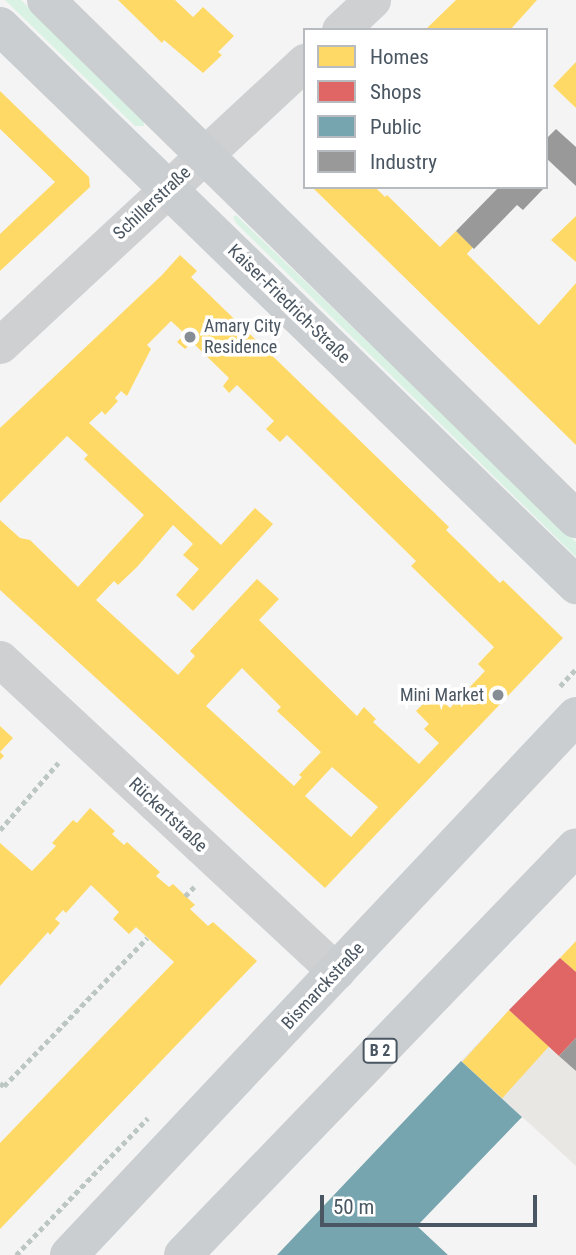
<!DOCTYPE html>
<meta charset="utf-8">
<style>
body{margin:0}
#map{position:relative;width:576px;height:1255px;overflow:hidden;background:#f4f4f4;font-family:"Roboto Condensed",sans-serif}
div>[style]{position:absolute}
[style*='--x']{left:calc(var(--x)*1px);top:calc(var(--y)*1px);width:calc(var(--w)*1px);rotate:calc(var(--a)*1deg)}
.commercial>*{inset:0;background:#e8e7e3}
.green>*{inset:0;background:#d9f2e3}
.homes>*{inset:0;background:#ffd966;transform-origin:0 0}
.shops>*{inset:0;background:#e06666}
.public>*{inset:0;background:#76a5af}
.industry>*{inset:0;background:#999}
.path>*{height:4.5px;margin-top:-2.25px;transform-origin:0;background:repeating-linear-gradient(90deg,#bcc7c4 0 5px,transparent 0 8.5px)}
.minor>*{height:37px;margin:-18.5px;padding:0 18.5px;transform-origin:18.5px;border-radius:18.5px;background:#ced0d2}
.major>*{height:38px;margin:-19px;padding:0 19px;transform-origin:19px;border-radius:19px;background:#caced1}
.dots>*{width:19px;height:19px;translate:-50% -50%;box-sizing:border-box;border:4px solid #fff;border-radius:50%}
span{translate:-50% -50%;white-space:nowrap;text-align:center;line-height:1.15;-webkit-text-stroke:7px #fff;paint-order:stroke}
.shield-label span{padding:2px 5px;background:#fff;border:2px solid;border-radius:5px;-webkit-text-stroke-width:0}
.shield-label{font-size:16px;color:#4a5661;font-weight:700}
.street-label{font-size:18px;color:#4a5661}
.poi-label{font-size:18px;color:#4a5661}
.left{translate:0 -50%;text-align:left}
.right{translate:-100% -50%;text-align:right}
.legend{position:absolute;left:303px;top:28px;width:245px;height:161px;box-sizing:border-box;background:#fff;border:2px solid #b7bbc0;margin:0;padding:9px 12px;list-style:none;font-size:21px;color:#4a5661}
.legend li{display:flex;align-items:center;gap:14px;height:35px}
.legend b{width:35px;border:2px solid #b7bbc0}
.scale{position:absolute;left:320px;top:1195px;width:217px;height:32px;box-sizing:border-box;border:4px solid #4a5661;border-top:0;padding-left:9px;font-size:21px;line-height:24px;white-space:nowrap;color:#4a5661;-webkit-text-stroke:5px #fff;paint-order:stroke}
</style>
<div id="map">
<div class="commercial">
<i style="clip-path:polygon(560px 958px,576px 972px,576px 1166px,461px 1061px)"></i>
</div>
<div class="green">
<i style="clip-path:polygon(5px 0,21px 0,144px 119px,144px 126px,135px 126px)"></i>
<i style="clip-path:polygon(236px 215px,576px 542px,576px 557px,236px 223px,233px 217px)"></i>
</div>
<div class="homes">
<i style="clip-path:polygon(118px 0,175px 0,193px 17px,203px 7px,234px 36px,218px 52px,222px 55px,203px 73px,164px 40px,162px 43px)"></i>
<i style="clip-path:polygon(456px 0,537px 0,510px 30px,425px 30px)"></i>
<i style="clip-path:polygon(576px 62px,576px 108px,553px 86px)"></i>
<i style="clip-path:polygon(0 91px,89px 177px,90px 187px,0 271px,0 234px,55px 182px,0 129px)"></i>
<i style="clip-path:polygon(312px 187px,375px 187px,385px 197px,387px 195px,440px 247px,456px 231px,473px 247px,467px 254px,539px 325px,576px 283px,576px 445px)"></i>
<i style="clip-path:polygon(576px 216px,576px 262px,551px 240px)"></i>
<i style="clip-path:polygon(evenodd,180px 255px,197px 271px,191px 277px,194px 280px,449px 527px,446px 530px,500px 583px,503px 580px,563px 638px,325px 888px,0 590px,0 520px,20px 538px,30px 540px,78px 587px,144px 515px,84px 459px,88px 455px,67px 436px,0 503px,0 428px,162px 275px,180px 255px,171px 321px,185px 334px,177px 342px,185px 349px,192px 342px,229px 378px,223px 386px,229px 393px,237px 385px,274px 421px,266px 429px,280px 442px,287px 435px,416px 561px,411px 566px,494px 647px,478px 664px,485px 671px,450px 708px,434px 693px,416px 711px,429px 724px,424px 729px,439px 743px,419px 764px,373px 722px,376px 719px,364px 707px,357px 716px,259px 620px,279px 599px,257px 579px,190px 651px,195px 656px,178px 675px,96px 600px,114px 581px,118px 585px,137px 567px,173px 525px,193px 544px,183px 555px,199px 569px,176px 595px,193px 611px,273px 524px,255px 508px,221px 545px,89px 423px,102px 411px,105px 415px,118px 401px,115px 398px,121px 391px,127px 396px,151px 349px,147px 345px,171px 321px,180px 255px,242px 668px,281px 707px,277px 711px,321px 752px,299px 775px,302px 777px,294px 786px,206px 706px,242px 668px,180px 255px,332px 767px,378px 807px,351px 837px,305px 796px,332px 767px)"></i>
<i style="clip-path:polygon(0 726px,13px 738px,0 752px,4px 756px,0 760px)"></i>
<i style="clip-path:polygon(90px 808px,115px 831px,112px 834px,124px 845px,127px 842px,160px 872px,156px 876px,169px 887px,173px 884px,195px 905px,190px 909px,208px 926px,213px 922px,257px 961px,0 1229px,0 1143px,174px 962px,136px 927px,129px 934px,113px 919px,119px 912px,91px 885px,66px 913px,63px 910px,55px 919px,60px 923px,50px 935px,48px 932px,0 986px,0 843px,32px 871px,56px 846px,52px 843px,73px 820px,77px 823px)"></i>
<i style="clip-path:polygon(576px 941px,576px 972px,560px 958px)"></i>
<i style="left:509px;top:1010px;width:54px;height:70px;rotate:42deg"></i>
</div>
<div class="shops">
<i style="clip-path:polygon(560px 958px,576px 972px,576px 1038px,559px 1056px,509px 1010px)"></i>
</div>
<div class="public">
<i style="clip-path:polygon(461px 1061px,522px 1117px,417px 1226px,448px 1255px,277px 1255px)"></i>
</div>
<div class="industry">
<i style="clip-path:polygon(556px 129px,576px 147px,576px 186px,546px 158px,546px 139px)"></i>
<i style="clip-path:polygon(499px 187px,545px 187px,523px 210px,517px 205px,474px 249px,456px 231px)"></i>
<i style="clip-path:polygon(576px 1038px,576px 1071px,559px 1056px)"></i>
</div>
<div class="path">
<i style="--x:560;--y:686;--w:23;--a:-47"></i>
<i style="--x:0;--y:830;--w:89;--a:-49.1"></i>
<i style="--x:185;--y:896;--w:13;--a:-45"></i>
<i style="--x:0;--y:1083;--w:5;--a:37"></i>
<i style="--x:4;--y:1086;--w:206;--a:-46"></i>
<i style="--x:16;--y:1255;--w:190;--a:-46.1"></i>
</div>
<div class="minor">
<i style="--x:340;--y:30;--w:44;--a:-43.2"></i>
<i style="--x:0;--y:345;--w:416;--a:-42.9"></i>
<i style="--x:0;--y:659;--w:459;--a:42.9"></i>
</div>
<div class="major">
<i style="--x:46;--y:0;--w:742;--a:44.4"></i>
<i style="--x:0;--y:26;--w:803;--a:44.14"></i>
<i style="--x:69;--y:1255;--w:740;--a:-46.75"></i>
<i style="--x:183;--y:1255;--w:566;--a:-46.07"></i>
</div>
<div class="dots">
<i style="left:190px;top:337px;background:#868d94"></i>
<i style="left:498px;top:695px;background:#868d94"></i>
</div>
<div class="shield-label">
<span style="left:380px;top:1051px">B 2</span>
</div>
<div class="street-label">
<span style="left:152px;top:203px;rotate:-43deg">Schillerstraße</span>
<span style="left:289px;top:304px;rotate:44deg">Kaiser-Friedrich-Straße</span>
<span style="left:168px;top:815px;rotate:43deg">Rückertstraße</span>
<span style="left:323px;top:986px;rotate:-47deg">Bismarckstraße</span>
</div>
<div class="poi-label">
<span class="left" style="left:204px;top:337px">Amary City<br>Residence</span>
<span class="right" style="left:484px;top:695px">Mini Market</span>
</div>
<ul class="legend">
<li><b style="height:19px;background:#ffd966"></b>Homes</li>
<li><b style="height:19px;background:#e06666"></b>Shops</li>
<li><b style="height:19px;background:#76a5af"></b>Public</li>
<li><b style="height:19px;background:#999"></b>Industry</li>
</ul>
<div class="scale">50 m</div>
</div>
